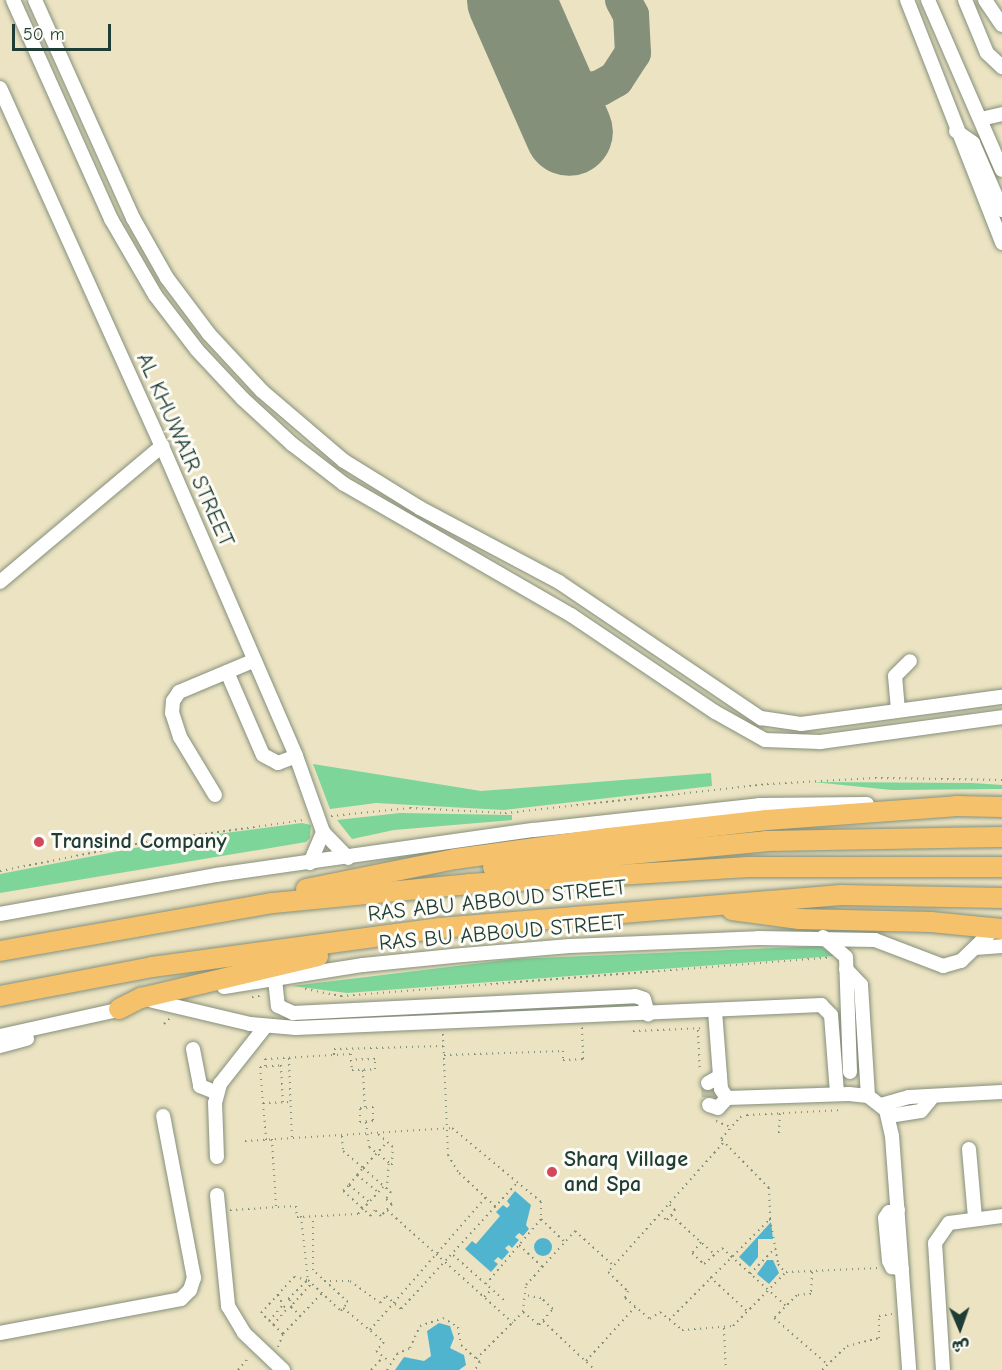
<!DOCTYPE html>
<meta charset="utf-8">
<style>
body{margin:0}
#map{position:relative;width:1002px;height:1370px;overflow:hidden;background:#ebe3c2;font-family:"Comic Neue","Playpen Sans Arabic",sans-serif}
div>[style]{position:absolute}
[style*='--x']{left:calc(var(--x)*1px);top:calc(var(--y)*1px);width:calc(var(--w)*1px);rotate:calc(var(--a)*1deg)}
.green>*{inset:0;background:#7dd59a}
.water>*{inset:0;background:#51b4cf}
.round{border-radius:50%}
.taxiway>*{height:36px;margin:-18px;padding:0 18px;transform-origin:18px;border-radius:18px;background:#85907b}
.runway>*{height:88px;margin:-44px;padding:0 44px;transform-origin:44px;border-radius:44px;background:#85907b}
.minor-tunnel>*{height:14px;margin-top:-7px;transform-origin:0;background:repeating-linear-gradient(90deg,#c2c2a6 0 14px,transparent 0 21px)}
.path>*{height:2px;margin-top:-1px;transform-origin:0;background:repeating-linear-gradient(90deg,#85907b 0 1.5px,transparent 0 6px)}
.roads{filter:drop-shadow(0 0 2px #85907b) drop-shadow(0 0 2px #85907b)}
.minor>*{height:14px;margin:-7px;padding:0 7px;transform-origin:7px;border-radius:7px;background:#fff}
.highway>*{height:20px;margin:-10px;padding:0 10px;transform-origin:10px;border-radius:10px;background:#f5c16b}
.dots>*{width:16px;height:16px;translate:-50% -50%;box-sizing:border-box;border:3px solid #fdfcf7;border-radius:50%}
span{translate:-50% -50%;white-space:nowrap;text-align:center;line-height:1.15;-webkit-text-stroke:6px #fdfcf7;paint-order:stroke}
.street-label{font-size:22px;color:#1f3d34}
.poi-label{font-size:22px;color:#1f3d34;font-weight:700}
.left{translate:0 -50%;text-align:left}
.north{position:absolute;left:930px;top:1298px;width:60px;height:60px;-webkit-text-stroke:4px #fdfcf7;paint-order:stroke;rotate:178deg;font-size:16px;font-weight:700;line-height:24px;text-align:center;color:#1f3d34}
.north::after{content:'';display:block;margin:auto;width:21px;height:27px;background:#1f3d34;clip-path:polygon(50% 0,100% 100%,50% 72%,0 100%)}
.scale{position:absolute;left:12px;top:24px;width:99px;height:27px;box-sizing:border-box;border:3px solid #1f3d34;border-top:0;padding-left:8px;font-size:18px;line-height:21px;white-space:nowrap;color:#1f3d34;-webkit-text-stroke:4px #fdfcf7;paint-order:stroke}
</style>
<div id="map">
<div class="green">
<i style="clip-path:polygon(313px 764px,481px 791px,711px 773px,712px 786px,504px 810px,376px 803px,330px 809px)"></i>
<i style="clip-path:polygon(813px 782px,972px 783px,1002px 785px,1002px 789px,892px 790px)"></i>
<i style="clip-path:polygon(400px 813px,512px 815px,512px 820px,394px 830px,352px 839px,337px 820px)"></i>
<i style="clip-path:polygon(302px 823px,311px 825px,310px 838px,306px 842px,0 893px,0 874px,187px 838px)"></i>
<i style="clip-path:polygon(820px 946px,834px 956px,347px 993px,292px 986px,514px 959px)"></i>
</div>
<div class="water">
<i style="clip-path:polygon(515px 1191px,531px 1205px,526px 1225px,529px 1229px,523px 1236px,519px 1233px,515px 1237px,519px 1240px,512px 1248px,509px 1245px,505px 1248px,509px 1252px,502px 1260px,498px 1257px,494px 1261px,498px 1264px,491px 1272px,465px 1249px,472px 1241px,476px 1244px,500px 1216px,496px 1212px,503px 1205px,507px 1208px,510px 1205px,507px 1201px)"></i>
<i style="clip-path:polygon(771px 1222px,773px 1239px,758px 1239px,758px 1257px,750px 1267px,739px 1257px)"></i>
<i class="round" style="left:534px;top:1238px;width:18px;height:18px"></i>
<i style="clip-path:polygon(767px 1260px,773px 1260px,779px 1273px,769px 1284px,757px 1274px)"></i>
<i style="clip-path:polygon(439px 1323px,450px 1326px,454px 1338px,450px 1348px,464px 1355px,466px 1365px,459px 1370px,395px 1370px,404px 1357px,424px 1361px,431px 1356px,427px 1331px)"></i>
</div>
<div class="taxiway">
<i style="--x:544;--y:80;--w:40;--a:16"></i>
<i style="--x:582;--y:91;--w:18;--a:-9"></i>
<i style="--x:600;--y:88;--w:18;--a:-29"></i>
<i style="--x:616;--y:79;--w:31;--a:-57"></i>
<i style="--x:633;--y:53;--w:38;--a:-93"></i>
<i style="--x:631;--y:15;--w:17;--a:-118"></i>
</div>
<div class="runway">
<i style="--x:511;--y:0;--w:144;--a:66.3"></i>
</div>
<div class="minor-tunnel">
<i style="--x:708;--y:1083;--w:22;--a:87"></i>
</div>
<div class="path">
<i style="--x:331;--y:816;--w:79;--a:-5.8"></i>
<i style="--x:410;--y:808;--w:95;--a:3"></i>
<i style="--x:505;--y:813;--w:264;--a:-6.3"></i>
<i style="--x:767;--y:784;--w:108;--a:-3.2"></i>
<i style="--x:875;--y:778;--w:127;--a:0.9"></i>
<i style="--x:0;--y:871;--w:149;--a:-11.2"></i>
<i style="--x:146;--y:842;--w:161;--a:-7.9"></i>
<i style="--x:305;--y:989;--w:37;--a:11"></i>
<i style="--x:341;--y:996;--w:488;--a:-4.5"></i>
<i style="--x:252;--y:997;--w:12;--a:-9"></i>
<i style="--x:164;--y:1024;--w:8;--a:-45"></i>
<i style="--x:698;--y:1030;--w:42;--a:87.3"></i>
<i style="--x:633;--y:1031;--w:72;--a:-2.4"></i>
<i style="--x:443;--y:1034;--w:121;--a:87.6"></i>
<i style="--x:448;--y:1155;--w:21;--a:59"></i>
<i style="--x:459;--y:1173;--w:50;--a:42.6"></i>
<i style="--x:334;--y:1055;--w:6;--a:-90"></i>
<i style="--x:334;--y:1049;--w:109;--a:-1.6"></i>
<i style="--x:444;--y:1055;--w:119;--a:-1.9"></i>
<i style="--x:563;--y:1051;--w:9;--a:90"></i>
<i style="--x:563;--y:1060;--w:20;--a:-3"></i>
<i style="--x:583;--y:1059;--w:32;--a:-92"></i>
<i style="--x:289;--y:1058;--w:80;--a:87.9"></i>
<i style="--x:265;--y:1066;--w:7;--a:-90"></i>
<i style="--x:265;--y:1059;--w:86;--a:-3.3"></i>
<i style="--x:351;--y:1054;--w:6;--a:90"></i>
<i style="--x:351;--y:1060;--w:10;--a:84"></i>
<i style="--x:352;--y:1070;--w:23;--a:-2"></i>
<i style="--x:375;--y:1069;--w:10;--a:-90"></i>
<i style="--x:375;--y:1059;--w:24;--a:178"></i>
<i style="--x:363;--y:1070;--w:38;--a:87"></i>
<i style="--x:263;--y:1103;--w:27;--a:-2"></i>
<i style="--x:373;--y:1107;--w:14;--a:90"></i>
<i style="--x:373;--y:1121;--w:13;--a:176"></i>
<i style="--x:360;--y:1122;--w:14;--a:-90"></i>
<i style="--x:360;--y:1108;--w:13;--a:-4"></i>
<i style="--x:716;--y:1121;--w:15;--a:23"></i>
<i style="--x:366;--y:1122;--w:25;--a:83"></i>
<i style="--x:369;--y:1147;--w:29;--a:38"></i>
<i style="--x:392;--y:1165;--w:18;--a:-87"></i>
<i style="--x:393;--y:1147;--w:20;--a:-139"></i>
<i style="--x:779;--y:1133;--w:20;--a:-87"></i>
<i style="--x:342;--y:1136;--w:15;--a:86"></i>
<i style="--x:343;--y:1151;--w:26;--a:40"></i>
<i style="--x:363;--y:1168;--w:37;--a:41"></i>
<i style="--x:391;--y:1192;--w:9;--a:126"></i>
<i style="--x:386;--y:1199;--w:8;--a:40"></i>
<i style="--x:392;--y:1204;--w:16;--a:133"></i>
<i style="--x:381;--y:1216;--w:8;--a:-135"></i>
<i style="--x:375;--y:1210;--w:7;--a:124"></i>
<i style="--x:371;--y:1216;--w:38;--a:-138"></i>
<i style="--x:343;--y:1191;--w:8;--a:-45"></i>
<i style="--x:349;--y:1185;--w:13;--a:-51"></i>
<i style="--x:357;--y:1175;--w:9;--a:-49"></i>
<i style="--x:363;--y:1168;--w:35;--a:-47"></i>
<i style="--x:272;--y:1139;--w:68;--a:86.6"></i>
<i style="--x:266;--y:1140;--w:73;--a:-94.7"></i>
<i style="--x:260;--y:1067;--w:21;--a:-5"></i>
<i style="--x:281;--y:1065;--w:37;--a:87"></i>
<i style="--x:245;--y:1141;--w:207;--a:-3.6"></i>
<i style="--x:452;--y:1128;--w:116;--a:39.7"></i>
<i style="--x:541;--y:1202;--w:17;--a:90"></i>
<i style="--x:541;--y:1219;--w:85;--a:130.2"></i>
<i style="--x:723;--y:1143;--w:173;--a:131.7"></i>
<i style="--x:608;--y:1272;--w:28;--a:44"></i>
<i style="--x:628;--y:1291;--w:8;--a:113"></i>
<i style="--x:625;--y:1298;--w:33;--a:40"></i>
<i style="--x:650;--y:1319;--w:12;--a:-35"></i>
<i style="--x:660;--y:1312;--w:28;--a:39"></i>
<i style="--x:682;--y:1330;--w:51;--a:-4.5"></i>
<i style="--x:733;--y:1326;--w:76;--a:-45.5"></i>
<i style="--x:786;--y:1272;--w:93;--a:-2.5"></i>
<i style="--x:357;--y:1175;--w:27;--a:39"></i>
<i style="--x:349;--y:1185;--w:26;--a:40"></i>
<i style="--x:387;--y:1189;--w:26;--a:-86"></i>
<i style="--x:230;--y:1210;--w:66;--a:-3.5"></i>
<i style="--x:296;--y:1206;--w:11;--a:85"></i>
<i style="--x:297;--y:1217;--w:61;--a:-2.8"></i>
<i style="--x:358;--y:1214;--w:37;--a:-47"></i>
<i style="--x:387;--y:1210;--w:169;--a:41.9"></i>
<i style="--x:659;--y:1215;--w:9;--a:32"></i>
<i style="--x:667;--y:1220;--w:13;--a:-51"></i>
<i style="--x:675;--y:1210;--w:8;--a:-135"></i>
<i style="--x:671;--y:1215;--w:57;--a:42.1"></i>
<i style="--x:301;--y:1216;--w:64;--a:83.8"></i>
<i style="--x:308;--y:1280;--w:45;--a:43.2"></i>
<i style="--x:341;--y:1311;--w:11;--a:-52"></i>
<i style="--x:348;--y:1302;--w:47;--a:-137.6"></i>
<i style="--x:313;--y:1270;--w:54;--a:-90"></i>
<i style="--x:541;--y:1219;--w:33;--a:44"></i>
<i style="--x:770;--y:1219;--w:31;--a:-92"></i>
<i style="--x:769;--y:1188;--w:69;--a:-134.4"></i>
<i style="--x:721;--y:1139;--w:29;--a:-49"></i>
<i style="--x:740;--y:1117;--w:7;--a:-16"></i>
<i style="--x:747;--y:1115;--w:95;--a:-3"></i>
<i style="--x:701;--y:1242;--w:14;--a:129"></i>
<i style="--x:692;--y:1253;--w:16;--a:43"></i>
<i style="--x:704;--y:1264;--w:24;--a:-42"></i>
<i style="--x:722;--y:1248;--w:86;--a:42.2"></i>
<i style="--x:519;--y:1245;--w:33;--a:43"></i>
<i style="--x:453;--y:1255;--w:68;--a:41.4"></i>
<i style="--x:812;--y:1272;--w:22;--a:93"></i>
<i style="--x:811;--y:1294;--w:14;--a:176"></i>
<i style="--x:797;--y:1295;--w:33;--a:135"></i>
<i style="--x:774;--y:1318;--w:69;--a:40.9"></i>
<i style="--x:750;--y:1274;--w:36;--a:-46"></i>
<i style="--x:710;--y:1277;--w:52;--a:42.6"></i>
<i style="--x:324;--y:1281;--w:26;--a:0"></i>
<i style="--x:350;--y:1281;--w:37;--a:36"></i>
<i style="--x:380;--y:1303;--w:9;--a:-49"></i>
<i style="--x:386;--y:1296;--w:20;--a:41"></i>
<i style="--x:401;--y:1309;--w:171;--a:-47.4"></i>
<i style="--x:278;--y:1295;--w:13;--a:63"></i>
<i style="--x:284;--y:1307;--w:7;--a:0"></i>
<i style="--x:291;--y:1307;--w:7;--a:-98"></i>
<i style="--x:290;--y:1300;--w:6;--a:171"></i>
<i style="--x:484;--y:1297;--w:11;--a:-45"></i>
<i style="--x:288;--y:1299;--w:28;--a:-44"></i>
<i style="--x:293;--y:1304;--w:27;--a:-48"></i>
<i style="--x:291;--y:1307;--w:12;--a:42"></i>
<i style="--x:343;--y:1308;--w:53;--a:39.7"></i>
<i style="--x:384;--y:1342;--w:12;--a:132"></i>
<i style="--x:376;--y:1351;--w:18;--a:38"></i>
<i style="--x:523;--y:1312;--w:21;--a:39"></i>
<i style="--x:539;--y:1325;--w:21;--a:-49"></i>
<i style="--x:553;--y:1309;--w:16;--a:-137"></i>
<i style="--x:541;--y:1298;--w:16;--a:-169"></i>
<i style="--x:669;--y:1320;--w:143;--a:-45"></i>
<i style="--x:770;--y:1219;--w:46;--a:79.9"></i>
<i style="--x:778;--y:1264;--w:11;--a:49"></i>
<i style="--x:269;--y:1321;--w:21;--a:-49"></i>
<i style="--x:543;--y:1321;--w:71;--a:43.3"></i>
<i style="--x:273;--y:1325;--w:21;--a:-49"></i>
<i style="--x:724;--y:1328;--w:42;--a:87.3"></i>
<i style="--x:370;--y:1330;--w:176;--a:-48.9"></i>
<i style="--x:283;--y:1334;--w:57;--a:-46.4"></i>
<i style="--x:278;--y:1347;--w:14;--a:-69"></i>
<i style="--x:283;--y:1334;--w:30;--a:-136"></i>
<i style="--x:261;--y:1313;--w:49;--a:-47.5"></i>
<i style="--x:294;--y:1277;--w:14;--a:12"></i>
<i style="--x:476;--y:1359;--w:66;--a:-45"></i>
<i style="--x:523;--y:1312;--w:27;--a:-84"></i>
<i style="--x:526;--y:1285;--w:73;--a:-47.8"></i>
<i style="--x:575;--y:1231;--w:52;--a:41.9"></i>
<i style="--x:586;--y:1361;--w:74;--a:-47.7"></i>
<i style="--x:238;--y:1370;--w:18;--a:-49"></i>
<i style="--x:371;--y:1370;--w:18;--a:-47"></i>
<i style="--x:387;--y:1370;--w:19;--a:-58"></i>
<i style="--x:397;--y:1354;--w:14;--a:-25"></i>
<i style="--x:410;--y:1348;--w:24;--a:-66"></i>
<i style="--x:420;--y:1326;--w:24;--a:-19"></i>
<i style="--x:443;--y:1318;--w:17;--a:31"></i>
<i style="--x:458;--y:1327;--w:18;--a:81"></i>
<i style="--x:461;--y:1345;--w:25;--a:42"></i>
<i style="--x:480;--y:1362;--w:9;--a:122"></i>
<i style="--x:822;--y:1370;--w:35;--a:-44"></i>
<i style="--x:847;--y:1346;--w:33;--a:-14"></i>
<i style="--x:879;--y:1338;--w:22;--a:-90"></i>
<i style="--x:879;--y:1316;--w:13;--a:-9"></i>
</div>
<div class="roads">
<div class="minor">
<i style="--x:13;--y:0;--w:240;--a:65.9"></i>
<i style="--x:111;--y:219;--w:88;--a:59.9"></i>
<i style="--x:155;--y:295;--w:69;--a:52.6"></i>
<i style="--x:197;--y:350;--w:67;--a:46.8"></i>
<i style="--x:243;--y:399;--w:67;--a:42.6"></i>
<i style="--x:292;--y:444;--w:66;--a:37.6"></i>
<i style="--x:344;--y:484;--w:262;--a:30"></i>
<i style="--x:571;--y:615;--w:174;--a:34"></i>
<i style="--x:715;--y:712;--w:57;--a:29.2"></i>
<i style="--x:765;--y:740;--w:55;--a:2.1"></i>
<i style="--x:820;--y:742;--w:184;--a:-7.8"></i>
<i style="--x:35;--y:0;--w:239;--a:65.8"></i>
<i style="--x:133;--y:218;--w:69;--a:60.5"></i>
<i style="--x:167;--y:278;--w:70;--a:53.1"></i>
<i style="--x:209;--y:334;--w:78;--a:47.1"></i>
<i style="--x:262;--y:391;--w:108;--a:40.5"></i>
<i style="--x:344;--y:461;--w:89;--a:31.7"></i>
<i style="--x:420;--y:508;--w:157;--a:28"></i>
<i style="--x:559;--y:582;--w:244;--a:34"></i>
<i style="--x:761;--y:718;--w:40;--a:8.5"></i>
<i style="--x:801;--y:724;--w:203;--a:-7.7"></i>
<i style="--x:907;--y:0;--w:261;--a:68.6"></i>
<i style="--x:928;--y:0;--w:185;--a:66.5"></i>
<i style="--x:965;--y:0;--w:57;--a:67.5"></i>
<i style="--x:987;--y:53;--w:21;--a:43"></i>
<i style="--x:985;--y:0;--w:30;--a:56"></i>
<i style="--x:0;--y:88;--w:393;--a:65.7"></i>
<i style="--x:162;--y:446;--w:338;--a:66.6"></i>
<i style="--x:296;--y:756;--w:81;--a:70.4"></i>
<i style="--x:323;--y:832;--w:36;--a:46"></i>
<i style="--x:981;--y:119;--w:22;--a:-13"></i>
<i style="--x:956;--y:131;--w:21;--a:35"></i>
<i style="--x:973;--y:143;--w:73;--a:66.6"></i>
<i style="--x:0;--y:582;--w:212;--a:-40"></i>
<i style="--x:227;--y:672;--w:90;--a:66.6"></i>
<i style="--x:263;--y:755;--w:17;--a:28"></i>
<i style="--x:278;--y:763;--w:19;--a:-21"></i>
<i style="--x:898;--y:710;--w:34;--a:-95"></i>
<i style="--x:895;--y:676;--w:21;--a:-45"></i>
<i style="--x:215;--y:795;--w:68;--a:-121.1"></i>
<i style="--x:180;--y:737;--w:25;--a:-108"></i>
<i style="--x:172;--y:713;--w:12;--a:-85"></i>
<i style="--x:173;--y:701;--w:11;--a:-56"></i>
<i style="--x:179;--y:692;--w:82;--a:-22.8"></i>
<i style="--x:310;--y:863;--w:34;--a:-67"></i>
<i style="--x:0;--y:914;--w:219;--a:-10.2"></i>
<i style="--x:216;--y:875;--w:321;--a:-8.1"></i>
<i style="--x:534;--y:830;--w:226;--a:-6.3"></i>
<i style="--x:759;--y:805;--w:108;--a:-0.5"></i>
<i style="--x:823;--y:937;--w:30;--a:41"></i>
<i style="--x:846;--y:957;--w:115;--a:88"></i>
<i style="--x:975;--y:948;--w:27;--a:-4"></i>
<i style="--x:846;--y:969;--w:22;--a:47"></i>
<i style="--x:861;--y:985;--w:111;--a:86.4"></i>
<i style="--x:275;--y:979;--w:27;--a:84"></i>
<i style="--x:278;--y:1006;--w:17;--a:25"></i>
<i style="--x:293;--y:1013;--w:342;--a:-2.8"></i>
<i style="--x:635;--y:996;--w:9;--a:18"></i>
<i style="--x:644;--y:999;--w:16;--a:75"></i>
<i style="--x:224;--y:987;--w:141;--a:-9"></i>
<i style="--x:363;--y:965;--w:100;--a:-5.7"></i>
<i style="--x:463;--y:955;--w:107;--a:-4.8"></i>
<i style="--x:570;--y:946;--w:188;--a:-2.4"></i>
<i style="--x:758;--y:938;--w:117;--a:1"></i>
<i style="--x:875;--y:940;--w:73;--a:20.9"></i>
<i style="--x:943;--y:966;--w:19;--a:-16"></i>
<i style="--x:961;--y:961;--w:46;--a:-44.1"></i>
<i style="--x:153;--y:1001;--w:100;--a:13.3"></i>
<i style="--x:250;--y:1024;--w:46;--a:5"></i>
<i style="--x:296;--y:1028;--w:526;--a:-2.51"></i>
<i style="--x:821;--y:1005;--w:14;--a:45"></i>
<i style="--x:831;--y:1015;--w:78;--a:85.6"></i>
<i style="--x:715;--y:1011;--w:78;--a:85.6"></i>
<i style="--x:721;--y:1089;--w:11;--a:56"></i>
<i style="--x:727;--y:1098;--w:122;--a:-1.9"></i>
<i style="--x:849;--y:1094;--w:19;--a:6"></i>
<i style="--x:868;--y:1096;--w:23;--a:38"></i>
<i style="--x:886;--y:1110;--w:27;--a:77"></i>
<i style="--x:892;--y:1136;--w:235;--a:85.8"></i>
<i style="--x:0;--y:1036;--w:129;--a:-12.5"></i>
<i style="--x:0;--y:1046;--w:28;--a:-15"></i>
<i style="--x:193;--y:1049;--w:38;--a:79"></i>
<i style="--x:200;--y:1086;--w:18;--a:22"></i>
<i style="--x:708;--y:1083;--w:14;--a:-30"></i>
<i style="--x:709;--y:1105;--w:9;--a:18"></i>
<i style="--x:718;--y:1108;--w:13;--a:-48"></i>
<i style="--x:881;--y:1105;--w:29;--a:-16"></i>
<i style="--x:909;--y:1097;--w:93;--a:-3.1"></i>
<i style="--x:889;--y:1116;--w:32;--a:-9"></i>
<i style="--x:921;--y:1111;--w:19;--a:-51"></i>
<i style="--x:969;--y:1149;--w:69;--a:85"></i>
<i style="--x:217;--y:1157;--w:54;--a:-92.1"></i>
<i style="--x:215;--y:1103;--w:20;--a:-75"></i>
<i style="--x:220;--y:1084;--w:73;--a:-51.7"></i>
<i style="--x:217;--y:1195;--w:112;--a:84.3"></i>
<i style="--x:228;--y:1306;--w:31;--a:59"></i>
<i style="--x:244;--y:1333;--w:54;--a:43.5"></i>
<i style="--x:898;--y:1210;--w:9;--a:167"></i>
<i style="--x:889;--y:1212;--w:7;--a:124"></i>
<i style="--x:885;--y:1218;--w:43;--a:84.7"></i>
<i style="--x:889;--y:1261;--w:7;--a:63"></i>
<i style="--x:892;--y:1267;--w:10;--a:11"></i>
<i style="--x:0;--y:1333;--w:184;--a:-10.6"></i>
<i style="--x:181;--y:1299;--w:13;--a:-45"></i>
<i style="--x:190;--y:1290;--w:13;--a:-72"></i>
<i style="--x:194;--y:1278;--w:165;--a:-100.8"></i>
<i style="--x:943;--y:1370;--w:127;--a:-93.6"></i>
<i style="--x:935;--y:1243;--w:24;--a:-55"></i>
<i style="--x:949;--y:1223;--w:53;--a:-7.5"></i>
</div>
<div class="highway">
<i style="--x:493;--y:867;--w:274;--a:-5.4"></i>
<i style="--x:766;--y:841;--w:236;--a:-1"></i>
<i style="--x:306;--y:889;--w:152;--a:-11.4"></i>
<i style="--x:455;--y:859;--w:155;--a:-7.8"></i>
<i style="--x:609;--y:838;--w:159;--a:-6.5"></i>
<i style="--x:767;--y:820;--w:190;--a:-4.2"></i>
<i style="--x:956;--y:806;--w:46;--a:1.2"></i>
<i style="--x:732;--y:910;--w:68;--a:7.7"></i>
<i style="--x:799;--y:919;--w:132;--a:1.3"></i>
<i style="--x:931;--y:922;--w:71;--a:5.6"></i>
<i style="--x:0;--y:951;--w:277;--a:-10"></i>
<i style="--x:273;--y:903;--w:197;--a:-5.5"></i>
<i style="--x:469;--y:884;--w:280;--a:-3.5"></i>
<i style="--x:748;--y:867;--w:254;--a:0"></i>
<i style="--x:0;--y:996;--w:155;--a:-10.8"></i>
<i style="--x:152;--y:967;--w:291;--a:-7.7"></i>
<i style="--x:440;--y:928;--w:402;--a:-4.7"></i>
<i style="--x:841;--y:895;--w:161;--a:1.1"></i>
<i style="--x:119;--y:1009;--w:25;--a:-27"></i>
<i style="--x:141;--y:998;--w:182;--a:-13.3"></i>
</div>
</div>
<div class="dots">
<i style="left:39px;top:842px;background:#d1495b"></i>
<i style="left:552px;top:1172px;background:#d1495b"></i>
</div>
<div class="street-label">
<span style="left:185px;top:450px;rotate:66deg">AL KHUWAIR STREET</span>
<span style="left:497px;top:901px;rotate:-6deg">RAS ABU ABBOUD STREET</span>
<span style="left:502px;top:933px;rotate:-5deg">RAS BU ABBOUD STREET</span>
</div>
<div class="poi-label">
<span class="left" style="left:51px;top:842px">Transind Company</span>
<span class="left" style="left:564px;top:1172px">Sharq Village<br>and Spa</span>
</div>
<div class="north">ش</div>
<div class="scale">50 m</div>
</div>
